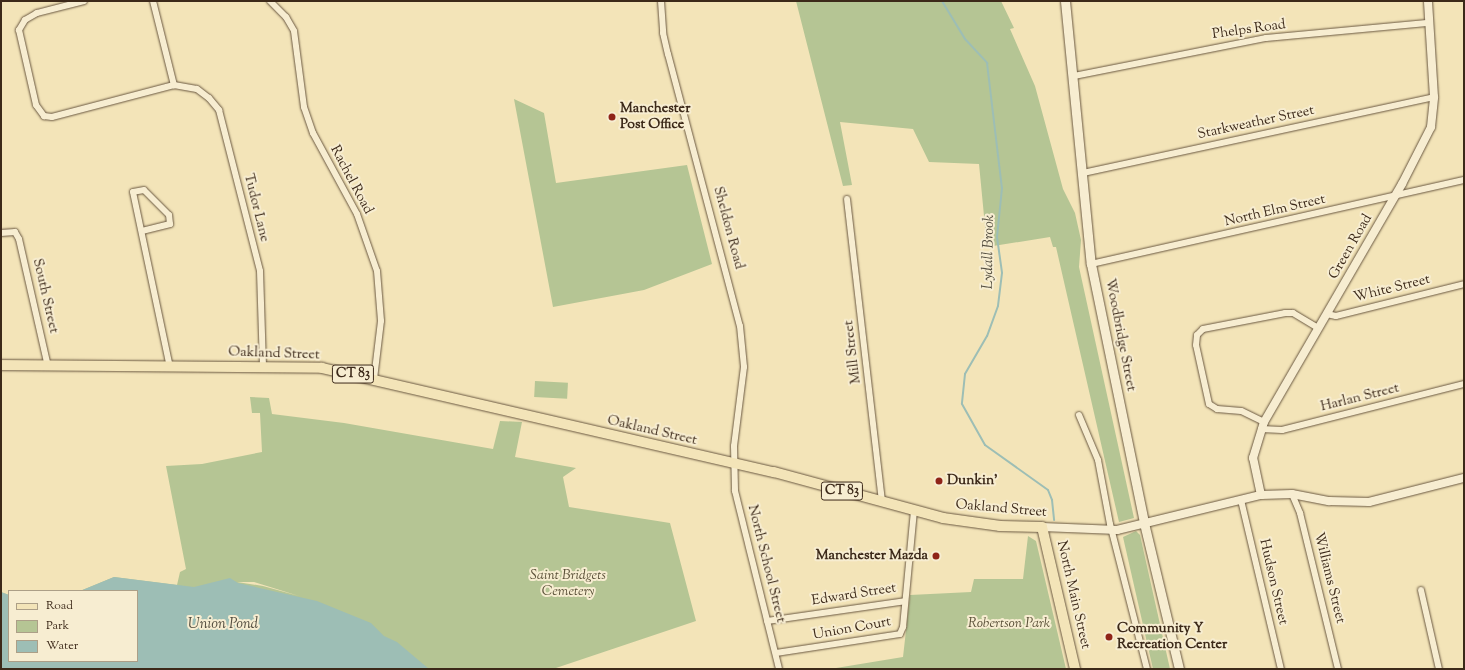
<!DOCTYPE html>
<style>
body{margin:0}
#map{position:relative;width:1465px;height:670px;overflow:hidden;background:#f3e4b8;font-family:"Sorts Mill Goudy",serif}
div>[style]{position:absolute}
[style*='--x']{left:calc(var(--x)*1px);top:calc(var(--y)*1px);width:calc(var(--w)*1px);rotate:calc(var(--a)*1deg)}
.green>*{inset:0;background:#b5c594;transform-origin:0 0}
.water>*{inset:0;background:#9dbeb5}
.stream>*{height:2px;margin:-1px;padding:0 1px;transform-origin:1px;border-radius:1px;background:#9dbeb5}
.roads{filter:drop-shadow(0 0 1px #6a5841) drop-shadow(0 0 1px #6a5841)}
.minor>*{height:6px;margin:-3px;padding:0 3px;transform-origin:3px;border-radius:3px;background:#f7edd1}
.tertiary>*{height:8px;margin:-4px;padding:0 4px;transform-origin:4px;border-radius:4px;background:#f7edd1}
.secondary>*{height:9px;margin:-4.5px;padding:0 4.5px;transform-origin:4.5px;border-radius:4.5px;background:#f7edd1}
.primary>*{height:10px;margin:-5px;padding:0 5px;transform-origin:5px;border-radius:5px;background:#f3e4b8}
.dots>*{width:11px;height:11px;translate:-50% -50%;box-sizing:border-box;border:2px solid #f7edd1;border-radius:50%}
span{translate:-50% -50%;white-space:nowrap;text-align:center;line-height:1.15;-webkit-text-stroke:4px #f7edd1;paint-order:stroke}
.shield-label span{padding:1px 3px;background:#f7edd1;border:1px solid;border-radius:3px;-webkit-text-stroke-width:0}
.shield-label{font-size:13px;color:#3c2919;font-weight:700}
.street-label{font-size:14px;color:#3c2919}
.poi-label{font-size:14px;color:#3c2919;font-weight:700}
.left{translate:0 -50%;text-align:left}
.right{translate:-100% -50%;text-align:right}
.park-label{font-size:14px;color:#5a5038;font-style:italic}
.water-label{font-size:15px;color:#544e40;font-style:italic}
.frame{position:absolute;inset:0;border:2px solid #3c2919;pointer-events:none}
.legend{position:absolute;left:8px;top:590px;width:130px;height:72px;box-sizing:border-box;background:#f7edd1;border:1px solid #ac9f87;margin:0;padding:5px 7px;list-style:none;font-size:12px;color:#3c2919}
.legend li{display:flex;align-items:center;gap:8px;height:20px}
.legend b{width:20px;border:1px solid #ac9f87}
</style>
<div id="map">
<div class="green">
<i style="clip-path:polygon(796px 1px,1001px 1px,1014px 28px,1010px 29px,1035px 86px,1063px 189px,1075px 213px,1081px 240px,1079px 267px,1134px 518px,1119px 522px,1056px 247px,1053px 247px,1050px 237px,987px 247px,979px 164px,929px 162px,913px 129px,840px 122px,852px 185px,843px 186px)"></i>
<i style="clip-path:polygon(514px 99px,544px 113px,556px 183px,687px 165px,712px 264px,644px 290px,553px 307px)"></i>
<i style="left:535px;top:381px;width:33px;height:16px;rotate:3deg"></i>
<i style="clip-path:polygon(evenodd,250px 397px,269px 398px,272px 414px,344px 423px,493px 449px,500px 421px,522px 422px,515px 457px,576px 468px,563px 477px,569px 507px,670px 523px,696px 621px,553px 669px,1px 669px,1px 592px,9px 595px,9px 661px,137px 661px,137px 591px,80px 591px,114px 577px,177px 585px,180px 572px,186px 569px,166px 466px,202px 464px,262px 452px,260px 413px,252px 413px,250px 397px,237px 582px,254px 582px,299px 596px,263px 586px,237px 582px)"></i>
<i style="clip-path:polygon(1136px 531px,1140px 535px,1170px 669px,1153px 669px,1123px 537px)"></i>
<i style="clip-path:polygon(1028px 536px,1036px 541px,1066px 669px,830px 669px,903px 657px,910px 595px,971px 592px,974px 579px,1023px 579px)"></i>
</div>
<div class="water">
<i style="clip-path:polygon(114px 577px,194px 587px,230px 578px,238px 583px,317px 601px,371px 623px,384px 636px,397px 642px,429px 669px,1px 669px,1px 592px,9px 595px,9px 661px,137px 661px,137px 591px,80px 591px)"></i>
</div>
<div class="stream">
<i style="--x:942;--y:1;--w:44;--a:58.8"></i>
<i style="--x:965;--y:39;--w:33;--a:47"></i>
<i style="--x:987;--y:63;--w:126;--a:83.2"></i>
<i style="--x:1002;--y:188;--w:49;--a:95.8"></i>
<i style="--x:997;--y:237;--w:36;--a:82"></i>
<i style="--x:1002;--y:273;--w:33;--a:97"></i>
<i style="--x:998;--y:306;--w:32;--a:110"></i>
<i style="--x:987;--y:336;--w:44;--a:120.1"></i>
<i style="--x:965;--y:374;--w:30;--a:96"></i>
<i style="--x:962;--y:404;--w:47;--a:60.7"></i>
<i style="--x:985;--y:445;--w:77;--a:35.5"></i>
<i style="--x:1048;--y:490;--w:11;--a:68"></i>
<i style="--x:1052;--y:500;--w:20;--a:84"></i>
</div>
<div class="roads">
<div class="minor">
<i style="--x:84;--y:1;--w:49;--a:165.7"></i>
<i style="--x:37;--y:13;--w:14;--a:150"></i>
<i style="--x:25;--y:20;--w:12;--a:121"></i>
<i style="--x:19;--y:30;--w:77;--a:77.2"></i>
<i style="--x:36;--y:105;--w:14;--a:54"></i>
<i style="--x:44;--y:116;--w:8;--a:7"></i>
<i style="--x:52;--y:117;--w:126;--a:-14.7"></i>
<i style="--x:153;--y:1;--w:87;--a:76"></i>
<i style="--x:174;--y:85;--w:23;--a:10"></i>
<i style="--x:197;--y:89;--w:15;--a:37"></i>
<i style="--x:209;--y:98;--w:16;--a:50"></i>
<i style="--x:219;--y:110;--w:166;--a:75.7"></i>
<i style="--x:260;--y:271;--w:95;--a:88.2"></i>
<i style="--x:270;--y:1;--w:23;--a:45"></i>
<i style="--x:286;--y:17;--w:16;--a:60"></i>
<i style="--x:294;--y:31;--w:77;--a:82.5"></i>
<i style="--x:304;--y:107;--w:28;--a:71"></i>
<i style="--x:313;--y:133;--w:92;--a:61.5"></i>
<i style="--x:357;--y:214;--w:60;--a:70.7"></i>
<i style="--x:377;--y:271;--w:50;--a:85.4"></i>
<i style="--x:381;--y:321;--w:58;--a:96.9"></i>
<i style="--x:661;--y:1;--w:32;--a:86"></i>
<i style="--x:663;--y:33;--w:22;--a:77"></i>
<i style="--x:668;--y:54;--w:281;--a:75.2"></i>
<i style="--x:740;--y:326;--w:41;--a:84.4"></i>
<i style="--x:744;--y:367;--w:80;--a:97.2"></i>
<i style="--x:734;--y:446;--w:45;--a:88.7"></i>
<i style="--x:735;--y:491;--w:183;--a:76.1"></i>
<i style="--x:1074;--y:76;--w:196;--a:-11.2"></i>
<i style="--x:1266;--y:38;--w:164;--a:-5.3"></i>
<i style="--x:1083;--y:173;--w:359;--a:-12.2"></i>
<i style="--x:847;--y:199;--w:305;--a:83.4"></i>
<i style="--x:142;--y:231;--w:29;--a:-14"></i>
<i style="--x:170;--y:224;--w:9;--a:-96"></i>
<i style="--x:169;--y:215;--w:35;--a:-135"></i>
<i style="--x:144;--y:190;--w:11;--a:170"></i>
<i style="--x:133;--y:192;--w:179;--a:78.1"></i>
<i style="--x:1;--y:233;--w:14;--a:-4"></i>
<i style="--x:15;--y:232;--w:8;--a:60"></i>
<i style="--x:19;--y:239;--w:131;--a:77.2"></i>
<i style="--x:1091;--y:264;--w:382;--a:-12.7"></i>
<i style="--x:1327;--y:314;--w:9;--a:13"></i>
<i style="--x:1336;--y:316;--w:132;--a:-14"></i>
<i style="--x:1079;--y:415;--w:49;--a:67.1"></i>
<i style="--x:1098;--y:460;--w:65;--a:79.4"></i>
<i style="--x:1110;--y:524;--w:150;--a:75.7"></i>
<i style="--x:1264;--y:422;--w:25;--a:-154"></i>
<i style="--x:1241;--y:411;--w:24;--a:-175"></i>
<i style="--x:1217;--y:409;--w:9;--a:-148"></i>
<i style="--x:1209;--y:404;--w:60;--a:-102.4"></i>
<i style="--x:1196;--y:345;--w:10;--a:-84"></i>
<i style="--x:1197;--y:335;--w:8;--a:-45"></i>
<i style="--x:1203;--y:329;--w:84;--a:-11"></i>
<i style="--x:1285;--y:313;--w:8;--a:0"></i>
<i style="--x:1293;--y:313;--w:29;--a:31"></i>
<i style="--x:1261;--y:429;--w:21;--a:3"></i>
<i style="--x:1282;--y:430;--w:188;--a:-14.2"></i>
<i style="--x:1292;--y:494;--w:21;--a:67"></i>
<i style="--x:1300;--y:513;--w:161;--a:76.3"></i>
<i style="--x:1241;--y:500;--w:174;--a:76.7"></i>
<i style="--x:1421;--y:590;--w:81;--a:77.2"></i>
<i style="--x:767;--y:621;--w:139;--a:-8.2"></i>
<i style="--x:776;--y:653;--w:125;--a:-8.7"></i>
<i style="--x:900;--y:634;--w:8;--a:-67"></i>
<i style="--x:903;--y:627;--w:117;--a:-84.6"></i>
</div>
<div class="tertiary">
<i style="--x:1261;--y:495;--w:38;--a:-102"></i>
<i style="--x:1253;--y:458;--w:38;--a:-73"></i>
<i style="--x:1264;--y:422;--w:275;--a:-59.9"></i>
<i style="--x:1402;--y:184;--w:64;--a:-63"></i>
<i style="--x:1431;--y:127;--w:30;--a:-84"></i>
<i style="--x:1434;--y:97;--w:96;--a:-93.6"></i>
<i style="--x:1042;--y:527;--w:75;--a:2.3"></i>
<i style="--x:1117;--y:530;--w:148;--a:-13.7"></i>
<i style="--x:1261;--y:495;--w:31;--a:-2"></i>
<i style="--x:1292;--y:494;--w:38;--a:11"></i>
<i style="--x:1329;--y:501;--w:40;--a:1.4"></i>
<i style="--x:1369;--y:502;--w:98;--a:-14.2"></i>
</div>
<div class="secondary">
<i style="--x:1065;--y:1;--w:264;--a:84.4"></i>
<i style="--x:1091;--y:264;--w:264;--a:78.4"></i>
<i style="--x:1144;--y:523;--w:150;--a:76.5"></i>
</div>
<div class="primary">
<i style="--x:1;--y:365;--w:321;--a:0.5"></i>
<i style="--x:322;--y:368;--w:464;--a:13"></i>
<i style="--x:774;--y:472;--w:175;--a:15.2"></i>
<i style="--x:943;--y:518;--w:58;--a:8"></i>
<i style="--x:1000;--y:526;--w:42;--a:1.4"></i>
<i style="--x:1042;--y:527;--w:146;--a:76.9"></i>
</div>
</div>
<div class="dots">
<i style="left:612px;top:117px;background:#8f2418"></i>
<i style="left:939px;top:481px;background:#8f2418"></i>
<i style="left:936px;top:556px;background:#8f2418"></i>
<i style="left:1109px;top:637px;background:#8f2418"></i>
</div>
<div class="shield-label">
<span style="left:353px;top:374px">CT 83</span>
<span style="left:842px;top:491px">CT 83</span>
</div>
<div class="street-label">
<span style="left:1249px;top:30px;rotate:-8deg">Phelps Road</span>
<span style="left:1256px;top:123px;rotate:-12deg">Starkweather Street</span>
<span style="left:351px;top:180px;rotate:62deg">Rachel Road</span>
<span style="left:256px;top:208px;rotate:76deg">Tudor Lane</span>
<span style="left:1275px;top:211px;rotate:-13deg">North Elm Street</span>
<span style="left:728px;top:228px;rotate:75deg">Sheldon Road</span>
<span style="left:1351px;top:247px;rotate:-60deg">Green Road</span>
<span style="left:1392px;top:289px;rotate:-14deg">White Street</span>
<span style="left:45px;top:296px;rotate:77deg">South Street</span>
<span style="left:1120px;top:335px;rotate:79deg">Woodbridge Street</span>
<span style="left:853px;top:352px;rotate:-97deg">Mill Street</span>
<span style="left:274px;top:354px;rotate:2deg">Oakland Street</span>
<span style="left:1360px;top:398px;rotate:-14deg">Harlan Street</span>
<span style="left:652px;top:431px;rotate:13deg">Oakland Street</span>
<span style="left:1001px;top:509px;rotate:5deg">Oakland Street</span>
<span style="left:766px;top:564px;rotate:76deg">North School Street</span>
<span style="left:1329px;top:578px;rotate:76deg">Williams Street</span>
<span style="left:1273px;top:582px;rotate:77deg">Hudson Street</span>
<span style="left:854px;top:595px;rotate:-9deg">Edward Street</span>
<span style="left:1073px;top:595px;rotate:77deg">North Main Street</span>
<span style="left:852px;top:629px;rotate:-10deg">Union Court</span>
</div>
<div class="poi-label">
<span class="left" style="left:620px;top:117px">Manchester<br>Post Office</span>
<span class="left" style="left:947px;top:481px">Dunkin'</span>
<span class="right" style="left:928px;top:556px">Manchester Mazda</span>
<span class="left" style="left:1117px;top:637px">Community Y<br>Recreation Center</span>
</div>
<div class="park-label">
<span style="left:568px;top:584px">Saint Bridgets<br>Cemetery</span>
<span style="left:1009px;top:624px">Robertson Park</span>
</div>
<div class="water-label">
<span style="left:989px;top:252px;rotate:-89deg">Lydall Brook</span>
<span style="left:223px;top:625px">Union Pond</span>
</div>
<div class="frame"></div>
<ul class="legend">
<li><b style="height:5px;background:#f3e4b8"></b>Road</li>
<li><b style="height:11px;background:#b5c594"></b>Park</li>
<li><b style="height:11px;background:#9dbeb5"></b>Water</li>
</ul>
</div>
